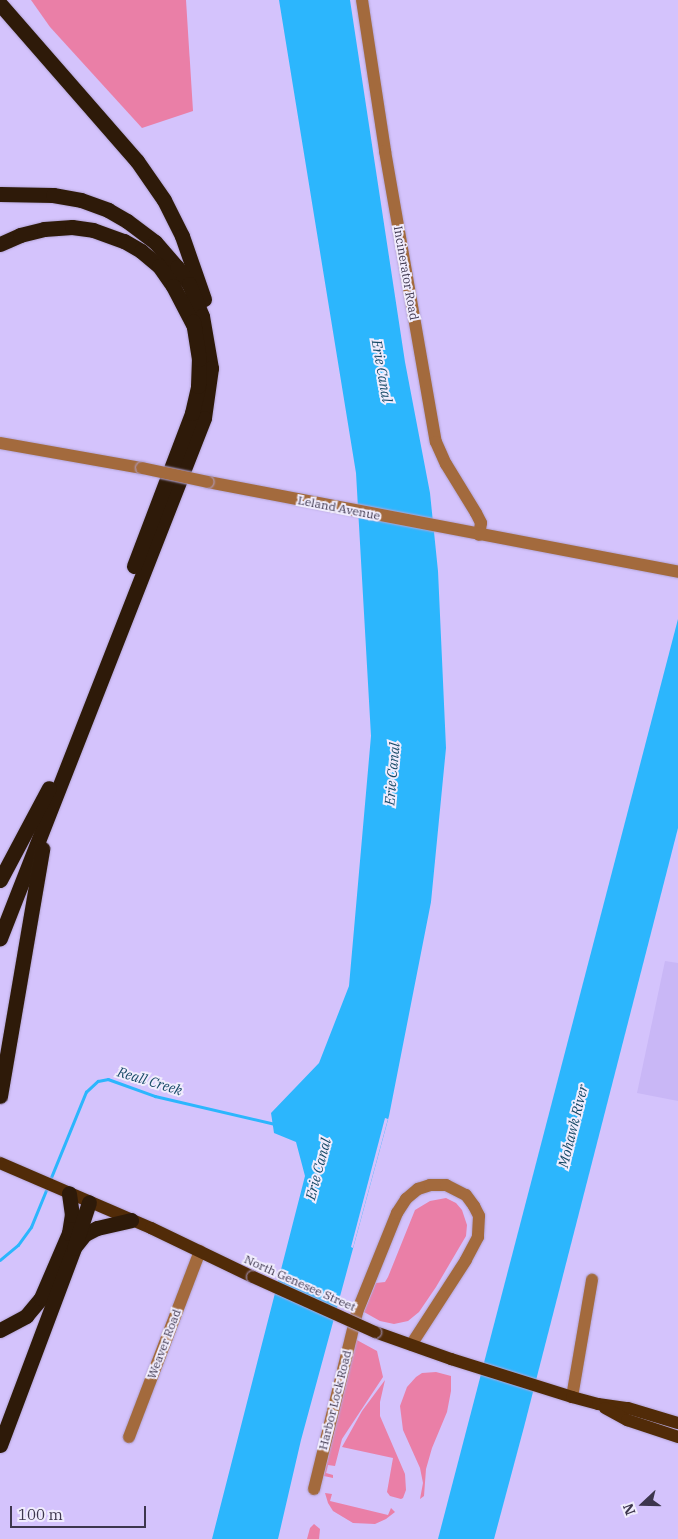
<!DOCTYPE html>
<style>
body{margin:0}
#map{position:relative;width:678px;height:1539px;overflow:hidden;background:#d4c3fc;font-family:"IBM Plex Serif",serif}
div>[style]{position:absolute}
[style*='--x']{left:calc(var(--x)*1px);top:calc(var(--y)*1px);width:calc(var(--w)*1px);rotate:calc(var(--a)*1deg)}
.built>*{inset:0;background:#c9b7f6}
.green>*{inset:0;background:#ea7fa7}
.water>*{inset:0;background:#2cb6fd}
.pier>*{inset:0;background:#d4c3fc}
.stream>*{height:2.5px;margin:-1.25px;padding:0 1.25px;transform-origin:1.25px;border-radius:1.25px;background:#2cb6fd}
.roads{filter:drop-shadow(0 0 1px #b3a4d6) drop-shadow(0 0 1px #b3a4d6)}
.minor>*{height:12px;margin:-6px;padding:0 6px;transform-origin:6px;border-radius:6px;background:#a36a3d}
.major>*{height:12px;margin:-6px;padding:0 6px;transform-origin:6px;border-radius:6px;background:#512b08}
.highway>*{height:15px;margin:-7.5px;padding:0 7.5px;transform-origin:7.5px;border-radius:7.5px;background:#2e1a09}
.bridges{filter:drop-shadow(0 0 1px #b3a4d6) drop-shadow(0 0 1px #b3a4d6)}
.minor-bridge>*{height:12px;margin:-6px;padding:0 6px;transform-origin:6px;border-radius:6px;background:#a36a3d}
.major-bridge>*{height:12px;margin:-6px;padding:0 6px;transform-origin:6px;border-radius:6px;background:#512b08}
span{translate:-50% -50%;white-space:nowrap;text-align:center;line-height:1.15;-webkit-text-stroke:4px #f0ecfd;paint-order:stroke}
.street-label{font-size:12px;color:#3d364d}
.water-label{font-size:14px;color:#164966;font-style:italic}
.north{position:absolute;left:618px;top:1479px;width:50px;height:50px;-webkit-text-stroke:4px #f0ecfd;paint-order:stroke;rotate:249deg;font-size:14px;font-weight:700;line-height:20px;text-align:center;color:#3d364d}
.north::after{content:'';display:block;margin:auto;width:18px;height:22px;background:#3d364d;clip-path:polygon(50% 0,100% 100%,50% 72%,0 100%)}
.scale{position:absolute;left:10px;top:1506px;width:136px;height:22px;box-sizing:border-box;border:2px solid #3d364d;border-top:0;padding-left:6px;font-size:15px;line-height:18px;white-space:nowrap;color:#3d364d;-webkit-text-stroke:4px #f0ecfd;paint-order:stroke}
</style>
<div id="map">
<div class="built">
<i style="clip-path:polygon(665px 961px,678px 963px,678px 1101px,637px 1093px)"></i>
</div>
<div class="green">
<i style="clip-path:polygon(31px 0,186px 0,193px 111px,142px 128px,50px 27px)"></i>
<i style="clip-path:polygon(446px 1198px,456px 1203px,462px 1210px,467px 1225px,466px 1236px,436px 1287px,419px 1312px,408px 1321px,394px 1324px,380px 1321px,364px 1312px,376px 1283px,385px 1282px,388px 1277px,415px 1210px,430px 1201px)"></i>
<i style="clip-path:polygon(355px 1339px,377px 1351px,383px 1377px,342px 1439px,335px 1466px,328px 1465px,326px 1473px,333px 1475px,333px 1478px,324px 1476px)"></i>
<i style="clip-path:polygon(436px 1372px,451px 1376px,451px 1391px,447px 1412px,432px 1448px,426px 1469px,424px 1496px,420px 1499px,423px 1483px,420px 1468px,403px 1430px,400px 1406px,407px 1387px,416px 1377px,422px 1373px)"></i>
<i style="clip-path:polygon(385px 1380px,380px 1402px,380px 1416px,405px 1474px,406px 1490px,403px 1498px,401px 1499px,390px 1496px,387px 1492px,393px 1458px,342px 1447px,362px 1411px)"></i>
<i style="clip-path:polygon(325px 1493px,332px 1494px,330px 1501px,388px 1515px,391px 1508px,395px 1512px,386px 1519px,375px 1524px,353px 1523px,333px 1511px,328px 1503px)"></i>
<i style="clip-path:polygon(314px 1524px,320px 1529px,319px 1539px,307px 1539px,310px 1528px)"></i>
</div>
<div class="water">
<i style="clip-path:polygon(279px 0,350px 0,405px 362px,430px 493px,438px 571px,446px 748px,431px 902px,389px 1116px,301px 1440px,278px 1539px,212px 1539px,305px 1176px,296px 1142px,274px 1133px,271px 1113px,319px 1063px,349px 986px,371px 736px,356px 473px)"></i>
<i style="clip-path:polygon(678px 619px,678px 828px,524px 1427px,494px 1539px,438px 1539px)"></i>
</div>
<div class="pier">
<i style="clip-path:polygon(385px 1118px,388px 1119px,372px 1178px,353px 1248px,351px 1247px)"></i>
</div>
<div class="stream">
<i style="--x:50;--y:1180;--w:95;--a:-67.8"></i>
<i style="--x:86;--y:1092;--w:16;--a:-43"></i>
<i style="--x:98;--y:1081;--w:10;--a:-11"></i>
<i style="--x:108;--y:1079;--w:50;--a:19.9"></i>
<i style="--x:155;--y:1096;--w:123;--a:13.1"></i>
<i style="--x:0;--y:1260;--w:23;--a:-40"></i>
<i style="--x:18;--y:1245;--w:22;--a:-54"></i>
<i style="--x:31;--y:1227;--w:42;--a:-67.7"></i>
</div>
<div class="roads">
<div class="minor">
<i style="--x:362;--y:0;--w:153;--a:81.3"></i>
<i style="--x:385;--y:151;--w:295;--a:80.1"></i>
<i style="--x:436;--y:442;--w:24;--a:66"></i>
<i style="--x:446;--y:464;--w:57;--a:58.5"></i>
<i style="--x:476;--y:513;--w:11;--a:63"></i>
<i style="--x:481;--y:523;--w:12;--a:99"></i>
<i style="--x:0;--y:443;--w:144;--a:10"></i>
<i style="--x:208;--y:482;--w:479;--a:10.8"></i>
<i style="--x:572;--y:1397;--w:119;--a:-80.3"></i>
<i style="--x:129;--y:1437;--w:199;--a:-69.1"></i>
<i style="--x:314;--y:1489;--w:182;--a:-76.3"></i>
<i style="--x:357;--y:1312;--w:107;--a:-68"></i>
<i style="--x:397;--y:1213;--w:17;--a:-57"></i>
<i style="--x:406;--y:1199;--w:16;--a:-40"></i>
<i style="--x:418;--y:1189;--w:13;--a:-18"></i>
<i style="--x:430;--y:1185;--w:16;--a:0"></i>
<i style="--x:446;--y:1185;--w:22;--a:27"></i>
<i style="--x:466;--y:1195;--w:14;--a:54"></i>
<i style="--x:474;--y:1206;--w:11;--a:63"></i>
<i style="--x:479;--y:1216;--w:21;--a:93"></i>
<i style="--x:478;--y:1237;--w:26;--a:118"></i>
<i style="--x:466;--y:1260;--w:101;--a:122.9"></i>
</div>
<div class="major">
<i style="--x:0;--y:1163;--w:164;--a:23.3"></i>
<i style="--x:151;--y:1228;--w:113;--a:25.7"></i>
<i style="--x:375;--y:1332;--w:81;--a:19.6"></i>
<i style="--x:451;--y:1359;--w:127;--a:17.4"></i>
<i style="--x:572;--y:1397;--w:27;--a:15"></i>
<i style="--x:598;--y:1404;--w:30;--a:8"></i>
<i style="--x:628;--y:1408;--w:52;--a:16.7"></i>
<i style="--x:605;--y:1408;--w:25;--a:29"></i>
<i style="--x:627;--y:1420;--w:54;--a:18.4"></i>
</div>
<div class="highway">
<i style="--x:0;--y:4;--w:208;--a:48.9"></i>
<i style="--x:137;--y:161;--w:47;--a:55.3"></i>
<i style="--x:164;--y:200;--w:40;--a:63.4"></i>
<i style="--x:182;--y:236;--w:67;--a:70.8"></i>
<i style="--x:0;--y:194;--w:53;--a:1.1"></i>
<i style="--x:53;--y:195;--w:28;--a:10"></i>
<i style="--x:81;--y:200;--w:29;--a:20"></i>
<i style="--x:108;--y:210;--w:22;--a:30"></i>
<i style="--x:127;--y:221;--w:35;--a:37"></i>
<i style="--x:155;--y:242;--w:33;--a:49"></i>
<i style="--x:177;--y:267;--w:21;--a:55"></i>
<i style="--x:189;--y:284;--w:35;--a:68"></i>
<i style="--x:202;--y:316;--w:53;--a:80.2"></i>
<i style="--x:211;--y:368;--w:50;--a:98"></i>
<i style="--x:204;--y:418;--w:559;--a:111.42"></i>
<i style="--x:0;--y:244;--w:22;--a:-24"></i>
<i style="--x:20;--y:235;--w:25;--a:-14"></i>
<i style="--x:44;--y:229;--w:28;--a:-4"></i>
<i style="--x:72;--y:227;--w:21;--a:8"></i>
<i style="--x:93;--y:230;--w:33;--a:20"></i>
<i style="--x:124;--y:241;--w:20;--a:30"></i>
<i style="--x:141;--y:251;--w:23;--a:40"></i>
<i style="--x:159;--y:266;--w:24;--a:55"></i>
<i style="--x:173;--y:286;--w:47;--a:62.4"></i>
<i style="--x:134;--y:566;--w:164;--a:-69.2"></i>
<i style="--x:192;--y:413;--w:28;--a:-77"></i>
<i style="--x:198;--y:386;--w:27;--a:-88"></i>
<i style="--x:199;--y:359;--w:38;--a:-99"></i>
<i style="--x:0;--y:880;--w:104;--a:-62"></i>
<i style="--x:0;--y:1096;--w:251;--a:-80.3"></i>
<i style="--x:76;--y:1245;--w:14;--a:-51"></i>
<i style="--x:85;--y:1234;--w:13;--a:-27"></i>
<i style="--x:97;--y:1228;--w:35;--a:-13"></i>
<i style="--x:0;--y:1330;--w:30;--a:-28"></i>
<i style="--x:26;--y:1316;--w:23;--a:-50"></i>
<i style="--x:41;--y:1298;--w:71;--a:-66.7"></i>
<i style="--x:69;--y:1233;--w:18;--a:-81"></i>
<i style="--x:72;--y:1215;--w:22;--a:-98"></i>
<i style="--x:0;--y:1445;--w:210;--a:-69.4"></i>
<i style="--x:74;--y:1248;--w:48;--a:-71.9"></i>
</div>
</div>
<div class="bridges">
<div class="minor-bridge">
<i style="--x:142;--y:468;--w:67;--a:12"></i>
</div>
<div class="major-bridge">
<i style="--x:253;--y:1277;--w:134;--a:24.3"></i>
</div>
</div>
<div class="street-label">
<span style="left:406px;top:273px;rotate:80deg">Incinerator Road</span>
<span style="left:339px;top:508px;rotate:11deg">Leland Avenue</span>
<span style="left:300px;top:1283px;rotate:24deg">North Genesee Street</span>
<span style="left:164px;top:1344px;rotate:-69deg">Weaver Road</span>
<span style="left:335px;top:1400px;rotate:-76deg">Harbor Lock Road</span>
</div>
<div class="water-label">
<span style="left:382px;top:371px;rotate:80deg">Erie Canal</span>
<span style="left:392px;top:774px;rotate:-85deg">Erie Canal</span>
<span style="left:150px;top:1081px;rotate:17deg">Reall Creek</span>
<span style="left:573px;top:1126px;rotate:-76deg">Mohawk River</span>
<span style="left:318px;top:1169px;rotate:-75deg">Erie Canal</span>
</div>
<div class="north">N</div>
<div class="scale">100 m</div>
</div>
